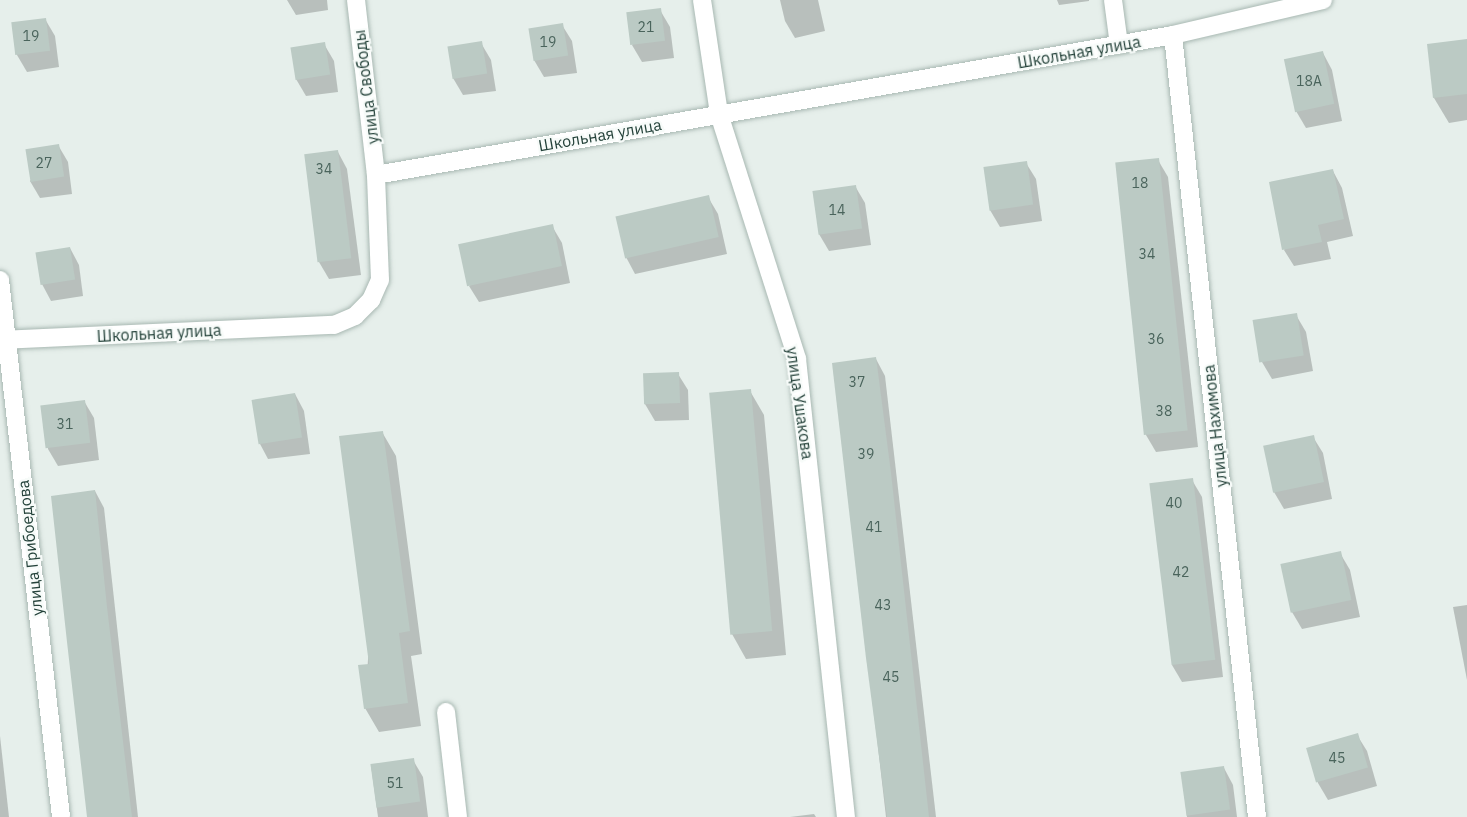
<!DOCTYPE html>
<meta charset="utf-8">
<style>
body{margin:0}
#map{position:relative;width:1467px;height:817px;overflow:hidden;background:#e6efeb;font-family:"IBM Plex Sans",sans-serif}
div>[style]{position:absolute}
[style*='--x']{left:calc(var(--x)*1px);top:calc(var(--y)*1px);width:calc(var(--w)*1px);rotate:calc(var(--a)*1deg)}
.shadow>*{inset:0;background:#0003}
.building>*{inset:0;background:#bbcac4;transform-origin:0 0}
.roads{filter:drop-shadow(0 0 2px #a8b8b2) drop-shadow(0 0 2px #a8b8b2)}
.street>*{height:18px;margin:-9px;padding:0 9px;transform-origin:9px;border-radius:9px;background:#fff}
span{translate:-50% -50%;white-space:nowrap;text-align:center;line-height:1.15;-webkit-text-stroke:4.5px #f7fbf9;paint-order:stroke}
.number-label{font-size:14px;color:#4a645c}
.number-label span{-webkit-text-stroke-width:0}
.street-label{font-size:16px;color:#24423a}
</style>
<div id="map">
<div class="shadow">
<i style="clip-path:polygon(287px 0,327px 0,328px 10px,296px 15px)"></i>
<i style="clip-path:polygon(780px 0,818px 0,825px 31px,795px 38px,785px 21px)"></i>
<i style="clip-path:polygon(1057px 0,1089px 0,1089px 1px,1059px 5px)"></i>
<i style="clip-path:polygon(660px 10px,670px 27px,674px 58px,642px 62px,632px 45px)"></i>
<i style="clip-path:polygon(45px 19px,55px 36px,59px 67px,27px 72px,17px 55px,13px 23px)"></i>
<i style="clip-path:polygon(562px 25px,572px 41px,577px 73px,544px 77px,534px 60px)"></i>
<i style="clip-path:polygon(1467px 40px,1467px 120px,1449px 123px,1434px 98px,1428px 45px)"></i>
<i style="clip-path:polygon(481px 43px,491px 60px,496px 91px,463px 95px,453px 78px)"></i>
<i style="clip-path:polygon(324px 44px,334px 61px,338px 92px,306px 96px,296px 79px)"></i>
<i style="clip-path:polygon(1323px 53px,1332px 70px,1342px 121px,1306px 128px,1296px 111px)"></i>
<i style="clip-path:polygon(58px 145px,68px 162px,72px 194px,40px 198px,30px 181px)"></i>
<i style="clip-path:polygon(338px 152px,347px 169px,361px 275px,329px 279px,319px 262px)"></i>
<i style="clip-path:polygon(1158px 160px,1168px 177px,1198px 447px,1156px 452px,1146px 435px)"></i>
<i style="clip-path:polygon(1026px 163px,1036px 179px,1042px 221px,1000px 227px,990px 210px)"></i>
<i style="clip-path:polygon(1333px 171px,1342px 188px,1353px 236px,1327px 242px,1331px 259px,1294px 266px,1284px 250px)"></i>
<i style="clip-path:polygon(855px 186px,865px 203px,871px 245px,829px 251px,819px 234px)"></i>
<i style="clip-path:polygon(708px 197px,718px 214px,727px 254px,635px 274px,626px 257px)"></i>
<i style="clip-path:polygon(552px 226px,562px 243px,570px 283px,479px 302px,469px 286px)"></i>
<i style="clip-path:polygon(70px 248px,79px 265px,83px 296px,51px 301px,42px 284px,37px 253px)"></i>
<i style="clip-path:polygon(1296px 315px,1306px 332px,1313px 371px,1272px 379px,1262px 362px)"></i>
<i style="clip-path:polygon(876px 359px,885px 376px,936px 817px,886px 817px,834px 364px)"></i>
<i style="clip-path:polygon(678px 374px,688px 390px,689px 420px,655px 421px,645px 404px)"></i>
<i style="clip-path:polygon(750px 391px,764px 415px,786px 655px,746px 659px,732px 634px)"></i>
<i style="clip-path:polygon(295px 394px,304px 411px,310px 454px,268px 459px,259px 442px)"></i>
<i style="clip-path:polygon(84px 401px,94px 418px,99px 460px,58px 466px,48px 449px,42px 407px)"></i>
<i style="clip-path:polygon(382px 432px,396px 456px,422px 654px,411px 656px,421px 726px,379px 732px,365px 708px)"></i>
<i style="clip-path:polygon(1313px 437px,1323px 453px,1332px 499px,1284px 509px,1274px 492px,1265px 447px)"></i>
<i style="clip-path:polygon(1192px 480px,1202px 497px,1223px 677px,1182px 682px,1172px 665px)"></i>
<i style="clip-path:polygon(95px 491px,104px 508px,138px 817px,88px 817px)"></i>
<i style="clip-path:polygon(1340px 553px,1350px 570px,1360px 617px,1302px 629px,1292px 612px)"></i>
<i style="clip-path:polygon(1467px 605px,1467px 680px,1453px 607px)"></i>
<i style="clip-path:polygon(1357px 735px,1367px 751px,1377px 786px,1328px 800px,1318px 783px,1308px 748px)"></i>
<i style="clip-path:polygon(0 736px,9px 817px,0 817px)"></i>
<i style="clip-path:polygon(413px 760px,423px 777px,428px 817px,378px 817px,371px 765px)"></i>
<i style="clip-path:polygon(1224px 768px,1233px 785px,1237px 817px,1187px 817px,1182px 773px)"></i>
<i style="clip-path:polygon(814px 814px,816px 817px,790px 817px)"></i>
</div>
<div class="building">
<i style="left:661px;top:8px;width:33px;height:35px;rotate:83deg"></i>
<i style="left:46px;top:18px;width:33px;height:35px;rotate:83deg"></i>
<i style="left:563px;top:23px;width:33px;height:35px;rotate:81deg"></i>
<i style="clip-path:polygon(1467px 39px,1467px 94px,1433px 98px,1427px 44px)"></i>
<i style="left:482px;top:41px;width:33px;height:35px;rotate:81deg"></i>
<i style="left:325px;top:42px;width:33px;height:35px;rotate:81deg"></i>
<i style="left:1323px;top:51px;width:54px;height:40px;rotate:78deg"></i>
<i style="left:59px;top:144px;width:33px;height:34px;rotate:81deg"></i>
<i style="left:338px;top:150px;width:109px;height:34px;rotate:83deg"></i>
<i style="left:1159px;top:158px;width:274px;height:44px;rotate:84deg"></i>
<i style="left:1027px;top:161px;width:44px;height:44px;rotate:82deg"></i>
<i style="clip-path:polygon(1333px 169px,1344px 219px,1318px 225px,1322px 242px,1282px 250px,1269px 182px)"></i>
<i style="left:856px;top:185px;width:44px;height:44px;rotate:82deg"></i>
<i style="left:709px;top:195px;width:43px;height:96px;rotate:77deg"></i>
<i style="left:553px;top:224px;width:43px;height:97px;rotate:78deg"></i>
<i style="left:70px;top:247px;width:33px;height:35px;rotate:81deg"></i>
<i style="left:1297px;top:313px;width:43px;height:45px;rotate:81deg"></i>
<i style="clip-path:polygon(876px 357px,891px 473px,929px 817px,887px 817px,866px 658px,832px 363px)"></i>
<i style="left:679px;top:372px;width:31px;height:36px;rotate:88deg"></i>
<i style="left:751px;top:389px;width:243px;height:42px;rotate:85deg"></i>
<i style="left:295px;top:393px;width:45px;height:44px;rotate:81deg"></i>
<i style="left:85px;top:400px;width:43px;height:45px;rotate:83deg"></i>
<i style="clip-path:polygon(383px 431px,410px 631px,399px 633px,408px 703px,364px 709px,358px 665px,369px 664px,339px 436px)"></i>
<i style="left:1314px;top:435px;width:48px;height:52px;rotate:78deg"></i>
<i style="left:1193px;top:478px;width:183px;height:44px;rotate:83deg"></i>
<i style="clip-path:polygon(95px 490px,107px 607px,132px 817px,87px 817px,67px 642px,51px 496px)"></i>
<i style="left:1341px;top:551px;width:50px;height:62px;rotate:78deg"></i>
<i style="left:1358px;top:733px;width:36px;height:54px;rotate:74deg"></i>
<i style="left:414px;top:758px;width:44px;height:44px;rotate:82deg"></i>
<i style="left:1224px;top:766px;width:44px;height:44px;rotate:82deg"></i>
</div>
<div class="roads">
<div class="street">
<i style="--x:356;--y:0;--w:176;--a:83.5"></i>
<i style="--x:702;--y:0;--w:115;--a:81.5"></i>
<i style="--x:719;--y:114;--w:257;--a:72.3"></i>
<i style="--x:797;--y:359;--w:461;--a:83.9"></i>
<i style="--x:1113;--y:0;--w:45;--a:82.4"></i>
<i style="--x:1173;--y:35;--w:786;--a:83.87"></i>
<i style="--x:0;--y:280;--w:540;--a:83.52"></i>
<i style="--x:0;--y:340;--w:334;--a:-2.6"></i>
<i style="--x:334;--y:325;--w:23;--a:-23"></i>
<i style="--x:355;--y:316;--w:23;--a:-45"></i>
<i style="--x:371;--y:300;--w:22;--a:-66"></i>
<i style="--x:380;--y:280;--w:105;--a:-92.2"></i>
<i style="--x:376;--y:175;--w:809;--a:-9.96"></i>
<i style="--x:1173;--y:35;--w:154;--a:-13.1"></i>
<i style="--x:446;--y:712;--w:106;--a:83.5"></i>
</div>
</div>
<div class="number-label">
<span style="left:646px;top:27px">21</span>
<span style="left:31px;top:36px">19</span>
<span style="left:548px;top:42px">19</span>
<span style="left:1309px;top:81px">18A</span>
<span style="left:44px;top:163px">27</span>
<span style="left:324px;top:169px">34</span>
<span style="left:1140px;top:183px">18</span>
<span style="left:837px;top:210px">14</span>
<span style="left:1147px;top:254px">34</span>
<span style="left:1156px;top:339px">36</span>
<span style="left:857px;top:382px">37</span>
<span style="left:1164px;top:411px">38</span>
<span style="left:65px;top:424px">31</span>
<span style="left:866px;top:454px">39</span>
<span style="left:1174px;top:503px">40</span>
<span style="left:874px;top:527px">41</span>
<span style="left:1181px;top:572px">42</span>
<span style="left:883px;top:605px">43</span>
<span style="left:891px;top:677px">45</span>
<span style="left:1337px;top:758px">45</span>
<span style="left:395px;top:783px">51</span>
</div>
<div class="street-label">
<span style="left:1079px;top:52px;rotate:-10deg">Школьная улица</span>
<span style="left:366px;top:87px;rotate:-97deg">улица Свободы</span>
<span style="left:600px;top:135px;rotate:-10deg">Школьная улица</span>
<span style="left:159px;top:333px;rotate:-3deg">Школьная улица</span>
<span style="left:800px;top:403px;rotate:82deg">улица Ушакова</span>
<span style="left:1215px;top:426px;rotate:-96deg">улица Нахимова</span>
<span style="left:30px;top:548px;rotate:-96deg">улица Грибоедова</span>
</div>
</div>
